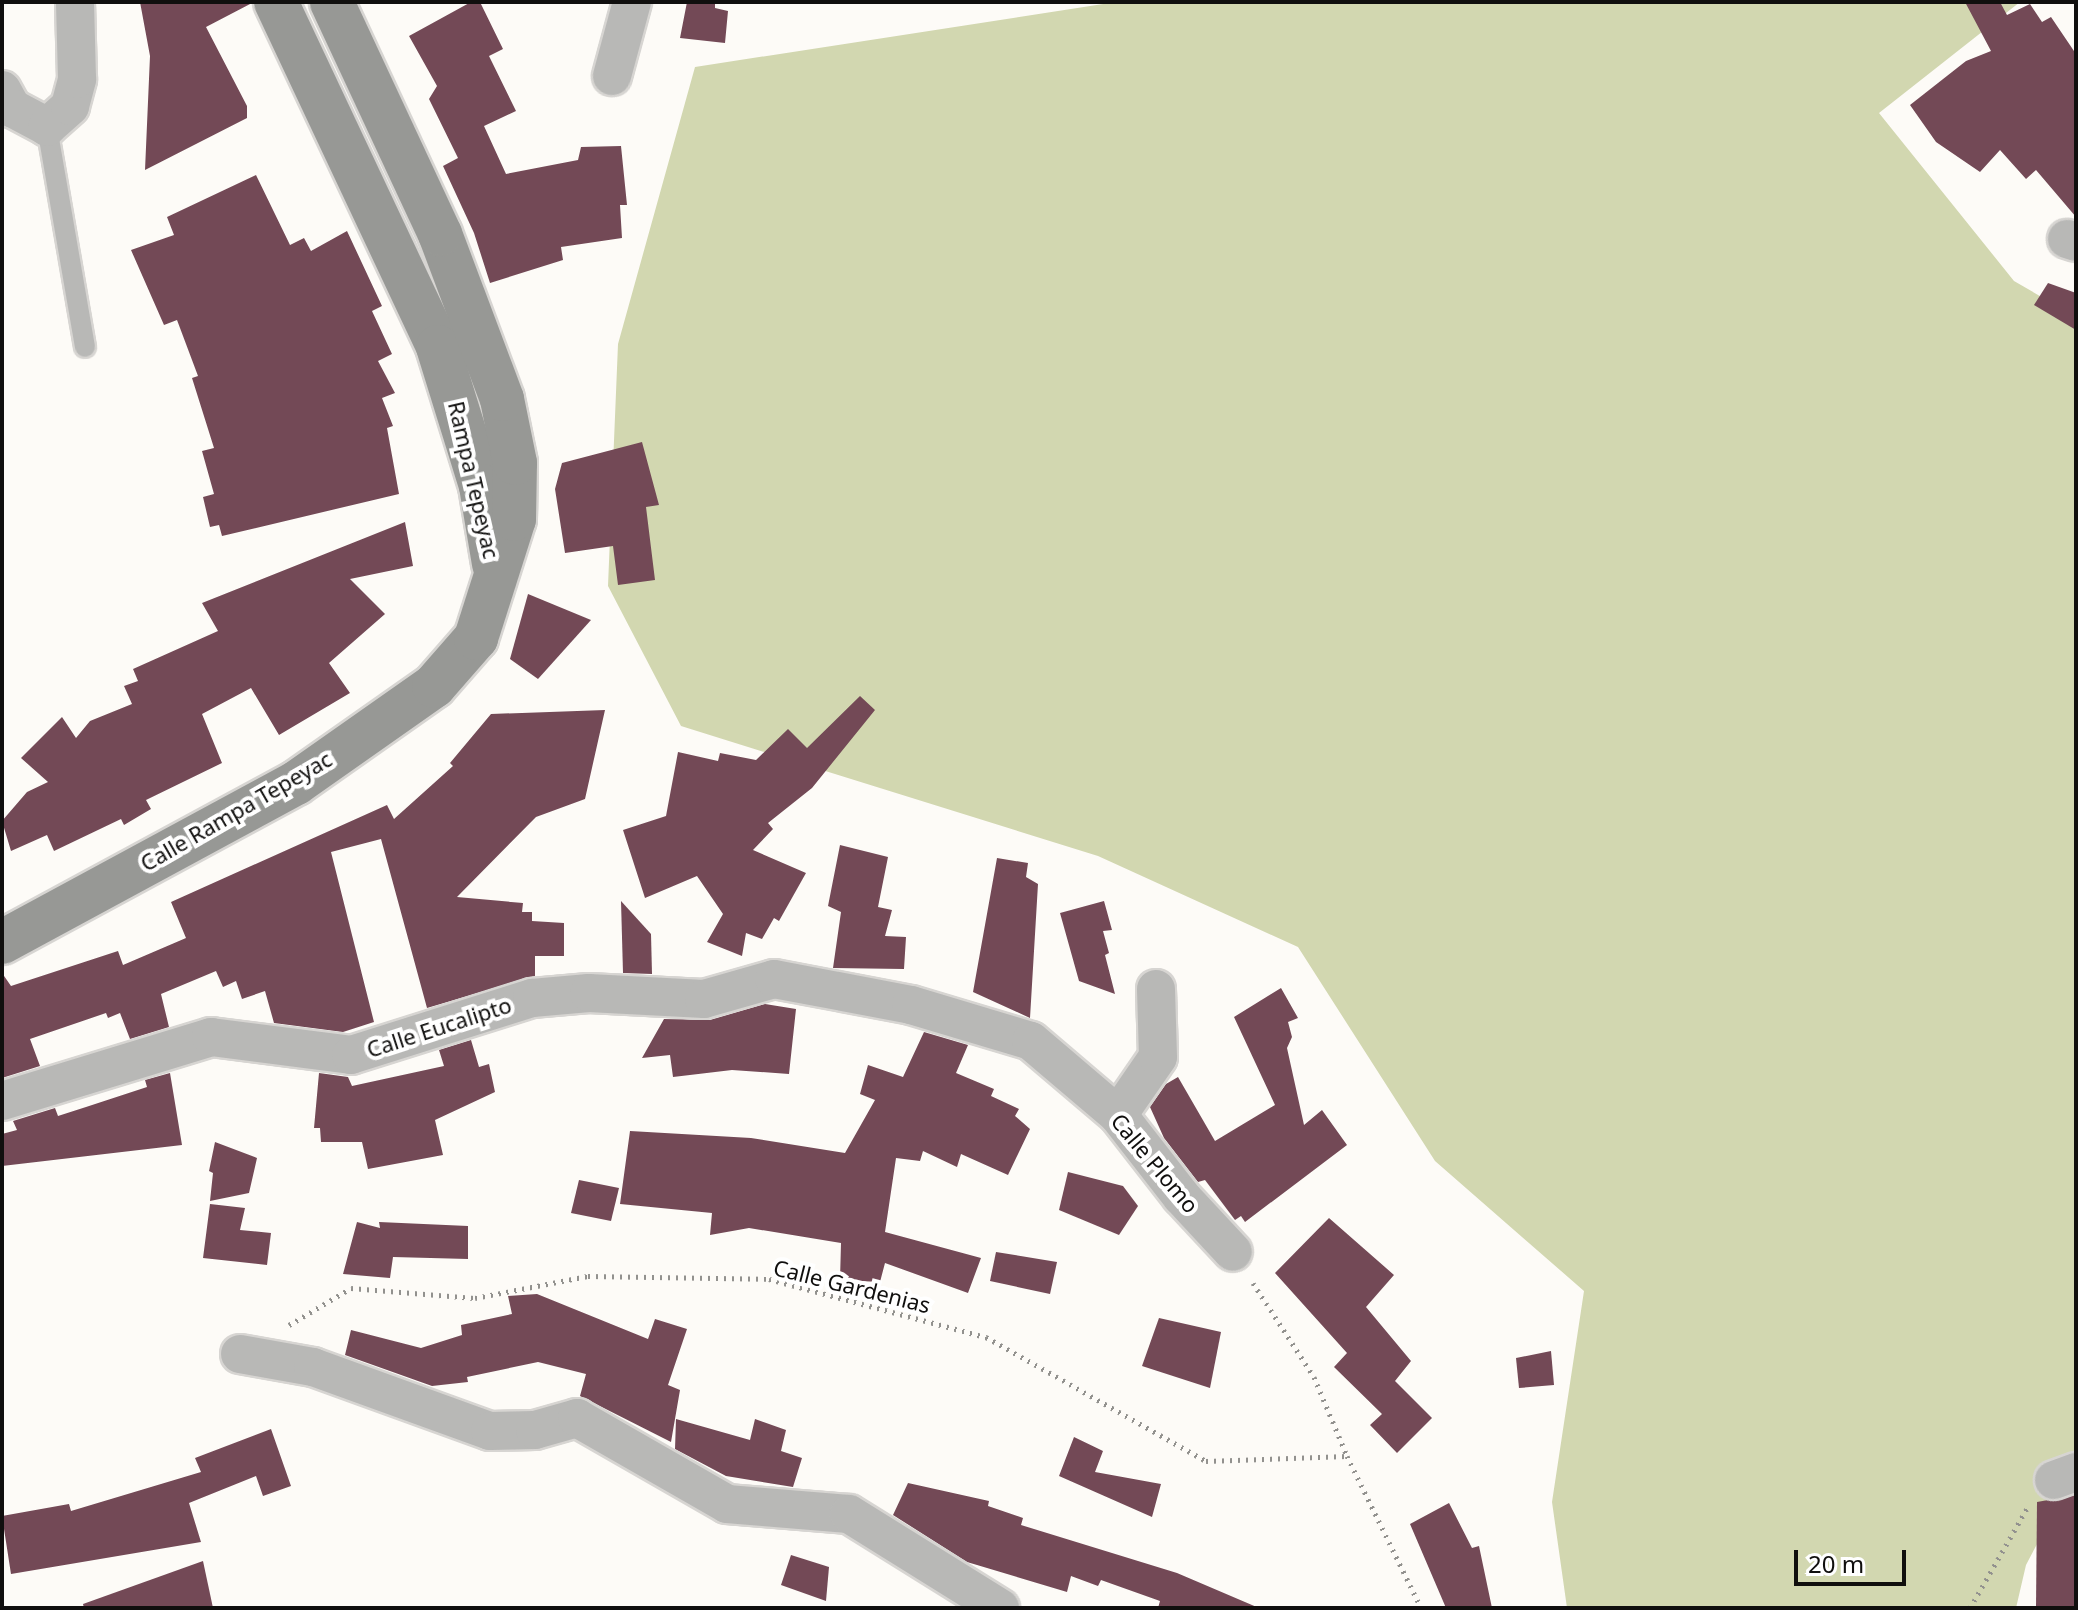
<!DOCTYPE html>
<style>
body{margin:0}
#map{position:relative;width:2078px;height:1610px;overflow:hidden;background:#fdfbf7;font-family:"Noto Sans",sans-serif}
div>[style]{position:absolute}
[style*='--x']{left:calc(var(--x)*1px);top:calc(var(--y)*1px);width:calc(var(--w)*1px);rotate:calc(var(--a)*1deg)}
.green>*{inset:0;background:#d2d7b0}
.building>*{inset:0;background:#734956}
.path>*{height:5px;margin-top:-2.5px;transform-origin:0;background:repeating-linear-gradient(90deg,#92918e 0 2px,transparent 0 8px)}
.roads{filter:drop-shadow(2px 0 #d7d5d2) drop-shadow(-2px 0 #d7d5d2) drop-shadow(0 2px #d7d5d2) drop-shadow(0 -2px #d7d5d2)}
.lane>*{height:20px;margin:-10px;padding:0 10px;transform-origin:10px;border-radius:10px;background:#b8b8b6}
.street>*{height:38px;margin:-19px;padding:0 19px;transform-origin:19px;border-radius:19px;background:#b8b8b6}
.secondary>*{height:44px;margin:-22px;padding:0 22px;transform-origin:22px;border-radius:22px;background:#979895}
span{translate:-50% -50%;white-space:nowrap;text-align:center;line-height:1.15;-webkit-text-stroke:8px #fff;paint-order:stroke}
.street-label{font-size:22px;color:#100f0e}
.frame{position:absolute;inset:0;border:4px solid #100f0e;pointer-events:none}
.scale{position:absolute;left:1794px;top:1550px;width:112px;height:36px;box-sizing:border-box;border:4px solid #100f0e;border-top:0;padding-left:10px;font-size:24px;line-height:28px;white-space:nowrap;color:#100f0e;-webkit-text-stroke:6px #fff;paint-order:stroke}
</style>
<div id="map">
<div class="green">
<div style="clip-path:polygon(1116px 2px,2020px 2px,1879px 113px,2014px 281px,2076px 317px,2076px 1470px,2026px 1565px,2016px 1608px,1567px 1608px,1552px 1502px,1584px 1291px,1435px 1161px,1298px 947px,1098px 856px,681px 726px,608px 586px,618px 344px,695px 67px)"></div>
</div>
<div class="building">
<div style="clip-path:polygon(140px 2px,252px 3px,206px 27px,247px 106px,247px 118px,145px 170px,150px 56px)"></div>
<div style="clip-path:polygon(471px 2px,480px 2px,503px 49px,489px 56px,516px 111px,484px 126px,506px 174px,578px 160px,581px 147px,621px 146px,627px 205px,620px 205px,622px 238px,561px 247px,563px 260px,490px 283px,474px 233px,443px 166px,458px 158px,429px 99px,437px 86px,409px 36px)"></div>
<div style="clip-path:polygon(687px 2px,715px 2px,715px 8px,728px 11px,725px 43px,680px 38px)"></div>
<div style="clip-path:polygon(1965px 2px,2000px 2px,2007px 15px,2030px 4px,2042px 22px,2051px 17px,2076px 54px,2076px 217px,2036px 170px,2026px 179px,2000px 150px,1980px 172px,1936px 142px,1910px 105px,1966px 61px,1991px 51px)"></div>
<div style="clip-path:polygon(256px 175px,290px 245px,304px 238px,311px 251px,347px 231px,382px 306px,372px 311px,392px 354px,378px 361px,395px 393px,382px 398px,393px 426px,387px 428px,399px 494px,222px 536px,219px 525px,210px 527px,203px 497px,214px 494px,202px 451px,214px 448px,192px 378px,198px 376px,177px 320px,164px 325px,131px 250px,174px 235px,167px 217px)"></div>
<div style="clip-path:polygon(2048px 283px,2076px 293px,2076px 330px,2034px 305px)"></div>
<div style="clip-path:polygon(642px 442px,659px 505px,646px 507px,655px 580px,618px 585px,613px 546px,565px 553px,555px 489px,562px 463px)"></div>
<div style="clip-path:polygon(405px 522px,413px 566px,350px 579px,385px 614px,329px 663px,350px 693px,279px 735px,251px 688px,202px 714px,222px 763px,146px 800px,151px 809px,124px 825px,121px 819px,54px 851px,47px 835px,11px 851px,2px 821px,27px 792px,48px 782px,21px 758px,62px 717px,76px 738px,90px 721px,132px 704px,124px 686px,138px 681px,133px 669px,218px 631px,202px 603px)"></div>
<div style="clip-path:polygon(528px 594px,591px 620px,538px 679px,510px 659px)"></div>
<div style="clip-path:polygon(860px 696px,875px 710px,812px 788px,768px 823px,773px 829px,753px 850px,806px 873px,779px 921px,774px 918px,762px 939px,746px 933px,742px 956px,707px 942px,723px 914px,697px 876px,645px 898px,623px 830px,666px 816px,678px 752px,718px 761px,720px 753px,756px 760px,788px 729px,807px 748px)"></div>
<div style="clip-path:polygon(605px 710px,585px 799px,536px 817px,457px 897px,523px 903px,522px 912px,532px 912px,532px 921px,564px 923px,564px 956px,535px 956px,535px 976px,427px 1008px,381px 839px,331px 852px,374px 1022px,343px 1032px,274px 1023px,265px 991px,242px 999px,236px 981px,223px 987px,216px 971px,161px 994px,169px 1027px,130px 1039px,120px 1013px,108px 1018px,106px 1013px,30px 1039px,40px 1066px,2px 1078px,2px 973px,11px 986px,118px 951px,123px 965px,186px 938px,171px 902px,387px 805px,394px 819px,453px 766px,450px 763px,491px 714px)"></div>
<div style="clip-path:polygon(840px 845px,888px 857px,878px 907px,892px 910px,885px 936px,906px 937px,904px 969px,833px 968px,841px 912px,828px 906px)"></div>
<div style="clip-path:polygon(997px 858px,1028px 863px,1026px 877px,1038px 884px,1030px 1018px,973px 992px)"></div>
<div style="clip-path:polygon(621px 901px,651px 934px,652px 974px,623px 973px)"></div>
<div style="clip-path:polygon(1104px 901px,1112px 930px,1103px 931px,1109px 953px,1105px 955px,1115px 994px,1079px 981px,1060px 913px)"></div>
<div style="clip-path:polygon(1281px 988px,1298px 1018px,1288px 1022px,1292px 1037px,1287px 1048px,1304px 1125px,1322px 1110px,1347px 1145px,1245px 1222px,1241px 1216px,1235px 1220px,1205px 1180px,1198px 1182px,1164px 1138px,1150px 1107px,1166px 1084px,1178px 1077px,1215px 1141px,1275px 1105px,1234px 1017px)"></div>
<div style="clip-path:polygon(765px 1004px,796px 1009px,789px 1074px,732px 1070px,673px 1077px,670px 1055px,642px 1058px,664px 1019px,710px 1020px)"></div>
<div style="clip-path:polygon(924px 1032px,968px 1045px,956px 1073px,994px 1089px,991px 1096px,1019px 1109px,1015px 1116px,1030px 1129px,1008px 1175px,961px 1154px,957px 1167px,923px 1151px,920px 1161px,896px 1158px,885px 1232px,981px 1258px,968px 1293px,885px 1263px,880px 1282px,840px 1280px,841px 1243px,749px 1228px,710px 1235px,712px 1213px,620px 1204px,630px 1131px,751px 1138px,845px 1153px,875px 1100px,860px 1094px,868px 1065px,903px 1077px)"></div>
<div style="clip-path:polygon(471px 1040px,479px 1067px,489px 1064px,495px 1092px,435px 1120px,443px 1155px,368px 1169px,362px 1142px,321px 1142px,320px 1128px,314px 1128px,319px 1073px,348px 1077px,352px 1086px,444px 1066px,439px 1050px)"></div>
<div style="clip-path:polygon(170px 1073px,182px 1145px,2px 1166px,2px 1134px,17px 1130px,13px 1121px,55px 1108px,58px 1116px,86px 1107px,147px 1087px,145px 1080px)"></div>
<div style="clip-path:polygon(215px 1142px,257px 1158px,249px 1193px,210px 1201px,213px 1173px,209px 1171px)"></div>
<div style="clip-path:polygon(1068px 1172px,1123px 1186px,1138px 1206px,1119px 1235px,1059px 1210px)"></div>
<div style="clip-path:polygon(579px 1180px,619px 1188px,611px 1221px,571px 1213px)"></div>
<div style="clip-path:polygon(210px 1204px,245px 1208px,240px 1230px,271px 1233px,267px 1265px,203px 1258px)"></div>
<div style="clip-path:polygon(1329px 1218px,1394px 1275px,1366px 1307px,1411px 1361px,1395px 1381px,1432px 1418px,1397px 1453px,1370px 1425px,1382px 1414px,1334px 1367px,1347px 1353px,1275px 1273px)"></div>
<div style="clip-path:polygon(357px 1222px,380px 1228px,379px 1222px,468px 1226px,468px 1259px,393px 1257px,390px 1278px,343px 1274px)"></div>
<div style="clip-path:polygon(996px 1252px,1057px 1262px,1050px 1294px,990px 1281px)"></div>
<div style="clip-path:polygon(537px 1294px,648px 1339px,655px 1319px,687px 1329px,668px 1385px,680px 1390px,671px 1442px,580px 1396px,586px 1374px,538px 1362px,467px 1377px,468px 1382px,432px 1386px,345px 1355px,351px 1330px,421px 1348px,462px 1335px,461px 1325px,512px 1314px,508px 1296px)"></div>
<div style="clip-path:polygon(1159px 1318px,1221px 1332px,1210px 1388px,1142px 1366px)"></div>
<div style="clip-path:polygon(1551px 1351px,1554px 1385px,1519px 1388px,1516px 1358px)"></div>
<div style="clip-path:polygon(676px 1419px,750px 1440px,755px 1419px,786px 1430px,781px 1451px,802px 1458px,793px 1487px,726px 1476px,675px 1449px)"></div>
<div style="clip-path:polygon(271px 1429px,291px 1486px,263px 1496px,256px 1476px,189px 1503px,201px 1542px,11px 1574px,2px 1516px,69px 1504px,71px 1511px,201px 1472px,195px 1458px)"></div>
<div style="clip-path:polygon(1074px 1437px,1103px 1451px,1095px 1472px,1161px 1484px,1152px 1517px,1059px 1476px)"></div>
<div style="clip-path:polygon(908px 1483px,989px 1501px,988px 1506px,1023px 1518px,1021px 1525px,1177px 1573px,1259px 1608px,1158px 1608px,1160px 1601px,1101px 1580px,1098px 1586px,1071px 1576px,1067px 1592px,967px 1562px,893px 1515px)"></div>
<div style="clip-path:polygon(2076px 1495px,2076px 1608px,2036px 1608px,2037px 1502px)"></div>
<div style="clip-path:polygon(1449px 1503px,1472px 1548px,1479px 1546px,1492px 1608px,1446px 1608px,1410px 1524px)"></div>
<div style="clip-path:polygon(791px 1555px,829px 1567px,826px 1601px,781px 1585px)"></div>
<div style="clip-path:polygon(203px 1561px,213px 1608px,84px 1608px,83px 1604px)"></div>
</div>
<div class="path">
<div style="--x:1253;--y:1283;--w:112;--a:57"></div>
<div style="--x:1314;--y:1377;--w:86;--a:67.3"></div>
<div style="--x:1347;--y:1456;--w:169;--a:64"></div>
<div style="--x:289;--y:1325;--w:72;--a:-30.8"></div>
<div style="--x:351;--y:1288;--w:124;--a:4.6"></div>
<div style="--x:475;--y:1298;--w:115;--a:-11"></div>
<div style="--x:588;--y:1276;--w:181;--a:0.9"></div>
<div style="--x:769;--y:1279;--w:225;--a:15"></div>
<div style="--x:986;--y:1337;--w:253;--a:29.4"></div>
<div style="--x:1206;--y:1461;--w:141;--a:-2"></div>
<div style="--x:1970;--y:1608;--w:119;--a:-60.2"></div>
</div>
<div class="roads">
<div class="lane">
<div style="--x:47;--y:127;--w:223;--a:80.2"></div>
</div>
<div class="street">
<div style="--x:612;--y:76;--w:77;--a:-74.9"></div>
<div style="--x:2;--y:90;--w:21;--a:61"></div>
<div style="--x:12;--y:108;--w:40;--a:28"></div>
<div style="--x:47;--y:127;--w:31;--a:-42"></div>
<div style="--x:70;--y:106;--w:28;--a:-75"></div>
<div style="--x:77;--y:79;--w:77;--a:-91.5"></div>
<div style="--x:2067;--y:239;--w:9;--a:18"></div>
<div style="--x:2;--y:1101;--w:219;--a:-17"></div>
<div style="--x:211;--y:1037;--w:141;--a:7.3"></div>
<div style="--x:351;--y:1055;--w:190;--a:-17.5"></div>
<div style="--x:532;--y:998;--w:57;--a:-5"></div>
<div style="--x:589;--y:993;--w:115;--a:3"></div>
<div style="--x:704;--y:999;--w:73;--a:-15.9"></div>
<div style="--x:774;--y:979;--w:139;--a:10.7"></div>
<div style="--x:911;--y:1005;--w:125;--a:16.7"></div>
<div style="--x:1031;--y:1041;--w:114;--a:40.4"></div>
<div style="--x:1118;--y:1115;--w:103;--a:52.1"></div>
<div style="--x:1181;--y:1196;--w:76;--a:47.1"></div>
<div style="--x:1118;--y:1115;--w:70;--a:-55.4"></div>
<div style="--x:1158;--y:1057;--w:68;--a:-91.7"></div>
<div style="--x:240;--y:1354;--w:74;--a:10.1"></div>
<div style="--x:313;--y:1367;--w:188;--a:19.9"></div>
<div style="--x:490;--y:1431;--w:45;--a:-1.3"></div>
<div style="--x:535;--y:1430;--w:44;--a:-15.9"></div>
<div style="--x:577;--y:1418;--w:173;--a:29.8"></div>
<div style="--x:727;--y:1504;--w:122;--a:4.7"></div>
<div style="--x:849;--y:1514;--w:178;--a:31.9"></div>
<div style="--x:2054;--y:1480;--w:23;--a:-20"></div>
</div>
<div class="secondary">
<div style="--x:276;--y:2;--w:381;--a:64.8"></div>
<div style="--x:438;--y:347;--w:145;--a:72.8"></div>
<div style="--x:481;--y:486;--w:79;--a:80.5"></div>
<div style="--x:2;--y:942;--w:334;--a:-28.4"></div>
<div style="--x:296;--y:783;--w:169;--a:-35.1"></div>
<div style="--x:434;--y:686;--w:64;--a:-48.8"></div>
<div style="--x:476;--y:638;--w:125;--a:-72.3"></div>
<div style="--x:514;--y:519;--w:56;--a:-89"></div>
<div style="--x:515;--y:463;--w:65;--a:-101.5"></div>
<div style="--x:502;--y:399;--w:176;--a:-110.6"></div>
<div style="--x:440;--y:234;--w:256;--a:-115"></div>
</div>
</div>
<div class="street-label">
<span style="left:474px;top:480px;rotate:77deg">Rampa Tepeyac</span>
<span style="left:236px;top:811px;rotate:-30deg">Calle Rampa Tepeyac</span>
<span style="left:439px;top:1027px;rotate:-18deg">Calle Eucalipto</span>
<span style="left:1155px;top:1163px;rotate:50deg">Calle Plomo</span>
<span style="left:852px;top:1286px;rotate:14deg">Calle Gardenias</span>
</div>
<div class="frame"></div>
<div class="scale">20 m</div>
</div>
